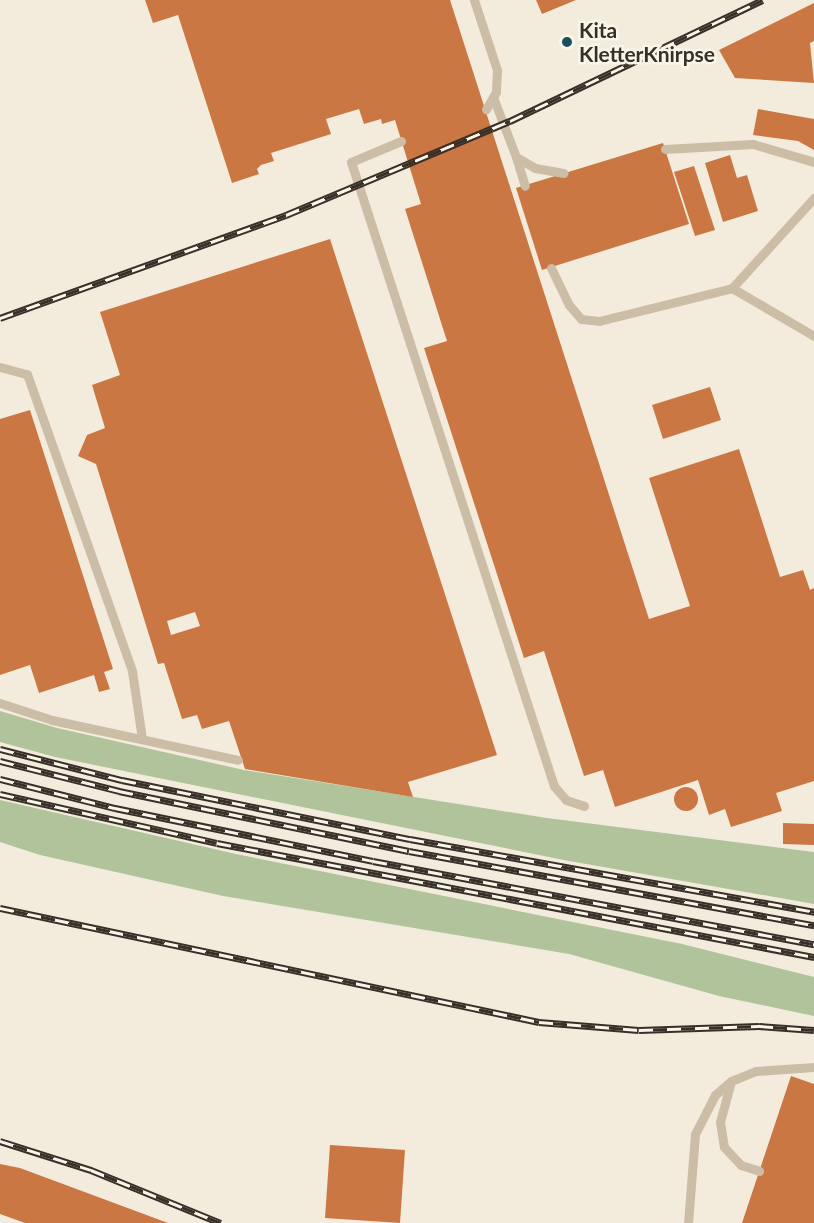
<!DOCTYPE html>
<style>
body{margin:0}
#map{position:relative;width:814px;height:1223px;overflow:hidden;background:#f3ecdc;font-family:Lato,sans-serif}
div>[style]{position:absolute}
[style*='--x']{left:calc(var(--x)*1px);top:calc(var(--y)*1px);width:calc(var(--w)*1px);rotate:calc(var(--a)*1deg)}
.green>*{inset:0;background:#b0c39b}
.building>*{inset:0;background:#cb7743}
.round{border-radius:50%}
.lane>*{height:9px;margin:-4.5px;padding:0 4.5px;transform-origin:4.5px;border-radius:4.5px;background:#ccbda7}
.rail>*{height:7px;margin-top:-3.5px;transform-origin:0;background:repeating-linear-gradient(90deg,#faf5e9 0 14px,#383028 0 28px);box-sizing:border-box;border-block:2px solid #383028}
.dots>*{width:16px;height:16px;translate:-50% -50%;box-sizing:border-box;border:3px solid #faf5e9;border-radius:50%}
span{translate:-50% -50%;white-space:nowrap;text-align:center;line-height:1.15;-webkit-text-stroke:5px #faf5e9;paint-order:stroke}
.poi-label{font-size:21px;color:#383028;font-weight:700}
.left{translate:0 -50%;text-align:left}
</style>
<div id="map">
<div class="green">
<div style="clip-path:polygon(0 711px,57px 728px,244px 770px,547px 818px,814px 852px,814px 904px,569px 861px,55px 757px,0 742px)"></div>
<div style="clip-path:polygon(0 800px,236px 854px,682px 944px,814px 977px,814px 1016px,719px 996px,569px 954px,223px 896px,40px 855px,0 842px)"></div>
</div>
<div class="building">
<div style="clip-path:polygon(145px 0,450px 0,649px 619px,690px 606px,649px 478px,739px 449px,780px 577px,803px 570px,810px 590px,814px 588px,814px 781px,776px 793px,782px 811px,731px 827px,725px 809px,709px 815px,698px 780px,615px 807px,603px 770px,584px 776px,544px 651px,524px 658px,424px 348px,447px 341px,405px 209px,421px 204px,395px 120px,382px 124px,381px 119px,364px 124px,359px 109px,326px 119px,331px 134px,271px 153px,274px 161px,261px 165px,257px 169px,259px 174px,232px 183px,178px 15px,153px 23px)"></div>
<div style="clip-path:polygon(536px 0,576px 0,542px 14px)"></div>
<div style="clip-path:polygon(814px 3px,814px 41px,810px 43px,814px 83px,735px 78px,719px 50px)"></div>
<div style="clip-path:polygon(758px 109px,814px 119px,814px 150px,798px 141px,753px 135px)"></div>
<div style="clip-path:polygon(663px 143px,689px 224px,542px 270px,516px 188px)"></div>
<div style="clip-path:polygon(730px 155px,737px 178px,747px 175px,758px 211px,723px 222px,705px 163px)"></div>
<div style="clip-path:polygon(694px 166px,715px 230px,695px 236px,674px 172px)"></div>
<div style="clip-path:polygon(evenodd,330px 239px,497px 755px,408px 782px,413px 797px,245px 769px,229px 721px,202px 729px,197px 715px,182px 719px,164px 663px,158px 664px,96px 464px,78px 456px,87px 435px,105px 428px,92px 385px,120px 375px,100px 312px,330px 239px,195px 612px,200px 626px,171px 635px,167px 621px,195px 612px)"></div>
<div style="clip-path:polygon(710px 387px,721px 420px,663px 439px,652px 405px)"></div>
<div style="clip-path:polygon(30px 410px,113px 669px,104px 672px,110px 689px,99px 692px,94px 675px,39px 693px,30px 665px,0 675px,0 419px)"></div>
<div class="round" style="left:674px;top:787px;width:24px;height:24px"></div>
<div style="clip-path:polygon(783px 823px,814px 824px,814px 845px,783px 844px)"></div>
<div style="clip-path:polygon(791px 1076px,814px 1084px,814px 1223px,742px 1223px)"></div>
<div style="clip-path:polygon(330px 1145px,405px 1150px,400px 1223px,325px 1218px)"></div>
<div style="clip-path:polygon(0 1164px,20px 1168px,168px 1223px,25px 1223px,0 1214px)"></div>
</div>
<div class="lane">
<div style="--x:474;--y:0;--w:74;--a:71.8"></div>
<div style="--x:497;--y:70;--w:22;--a:93"></div>
<div style="--x:496;--y:92;--w:20;--a:120"></div>
<div style="--x:493;--y:97;--w:64;--a:69"></div>
<div style="--x:516;--y:157;--w:22;--a:30"></div>
<div style="--x:535;--y:168;--w:29;--a:10"></div>
<div style="--x:401;--y:141;--w:54;--a:157.2"></div>
<div style="--x:351;--y:162;--w:656;--a:71.98"></div>
<div style="--x:554;--y:786;--w:18;--a:49"></div>
<div style="--x:566;--y:800;--w:19;--a:18"></div>
<div style="--x:665;--y:149;--w:88;--a:-3.3"></div>
<div style="--x:753;--y:144;--w:64;--a:16.4"></div>
<div style="--x:516;--y:157;--w:30;--a:73"></div>
<div style="--x:551;--y:268;--w:41;--a:64.1"></div>
<div style="--x:569;--y:305;--w:18;--a:49"></div>
<div style="--x:581;--y:319;--w:18;--a:6"></div>
<div style="--x:599;--y:321;--w:137;--a:-13.9"></div>
<div style="--x:732;--y:288;--w:95;--a:30.3"></div>
<div style="--x:732;--y:288;--w:122;--a:-47.7"></div>
<div style="--x:0;--y:367;--w:28;--a:15"></div>
<div style="--x:27;--y:374;--w:315;--a:70.5"></div>
<div style="--x:132;--y:671;--w:69;--a:81.6"></div>
<div style="--x:0;--y:703;--w:55;--a:18.1"></div>
<div style="--x:52;--y:720;--w:190;--a:12.1"></div>
<div style="--x:731;--y:1081;--w:42;--a:105"></div>
<div style="--x:720;--y:1122;--w:25;--a:81"></div>
<div style="--x:724;--y:1147;--w:25;--a:47"></div>
<div style="--x:741;--y:1165;--w:19;--a:18"></div>
<div style="--x:688;--y:1223;--w:89;--a:-85.5"></div>
<div style="--x:695;--y:1134;--w:44;--a:-62.9"></div>
<div style="--x:715;--y:1095;--w:21;--a:-41"></div>
<div style="--x:731;--y:1081;--w:27;--a:-22"></div>
<div style="--x:756;--y:1071;--w:58;--a:-3.9"></div>
</div>
<div class="rail">
<div style="--x:0;--y:318;--w:304;--a:-19.8"></div>
<div style="--x:286;--y:215;--w:243;--a:-22.8"></div>
<div style="--x:510;--y:121;--w:280;--a:-25.6"></div>
<div style="--x:0;--y:749;--w:126;--a:14.3"></div>
<div style="--x:122;--y:780;--w:294;--a:11.6"></div>
<div style="--x:410;--y:839;--w:411;--a:10.2"></div>
<div style="--x:0;--y:761;--w:123;--a:14.1"></div>
<div style="--x:119;--y:791;--w:296;--a:11.7"></div>
<div style="--x:409;--y:851;--w:412;--a:10.4"></div>
<div style="--x:0;--y:779;--w:119;--a:14.2"></div>
<div style="--x:115;--y:808;--w:263;--a:11.6"></div>
<div style="--x:373;--y:861;--w:449;--a:10.7"></div>
<div style="--x:0;--y:794;--w:222;--a:12.7"></div>
<div style="--x:217;--y:843;--w:608;--a:10.81"></div>
<div style="--x:0;--y:908;--w:551;--a:11.94"></div>
<div style="--x:539;--y:1022;--w:100;--a:4.6"></div>
<div style="--x:639;--y:1030;--w:120;--a:-1.9"></div>
<div style="--x:759;--y:1026;--w:55;--a:4.2"></div>
<div style="--x:0;--y:1141;--w:96;--a:17.7"></div>
<div style="--x:91;--y:1170;--w:140;--a:22.2"></div>
</div>
<div class="dots">
<div style="left:567px;top:42px;background:#1c4f5c"></div>
</div>
<div class="poi-label">
<span class="left" style="left:579px;top:42px">Kita<br>KletterKnirpse</span>
</div>
</div>
